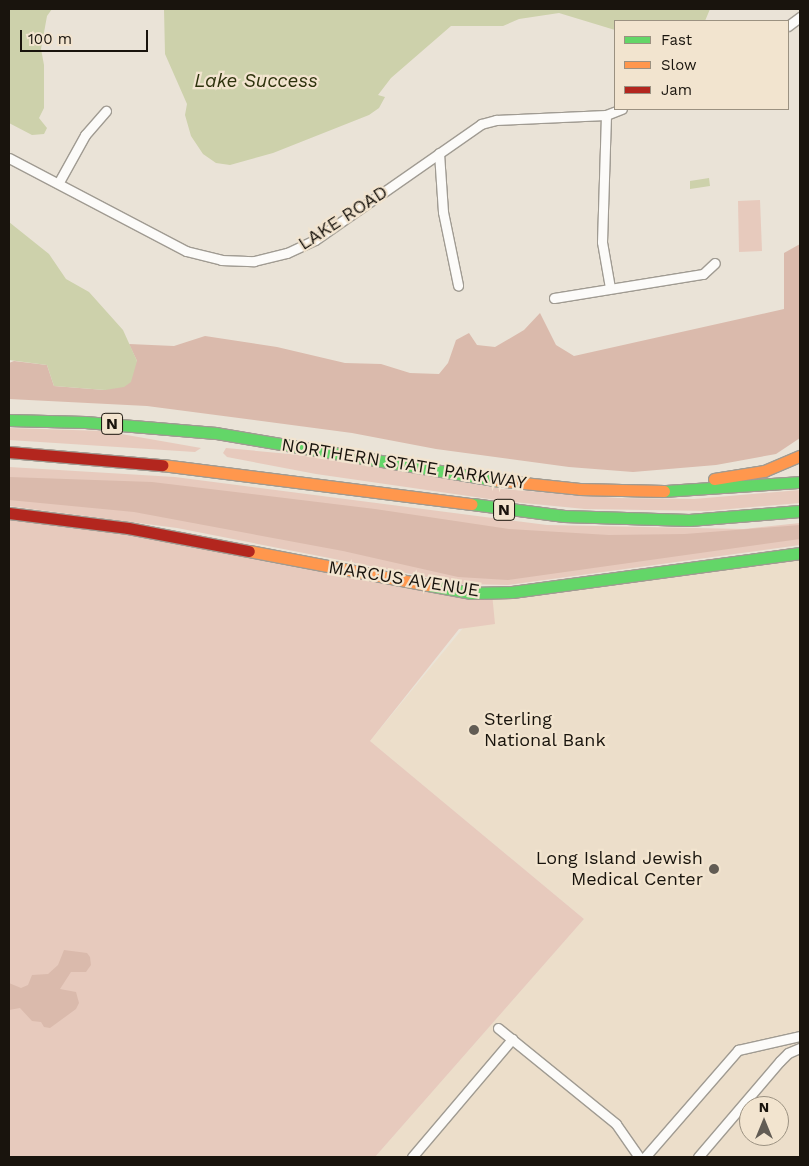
<!DOCTYPE html>
<style>
body{margin:0}
#map{position:relative;width:809px;height:1166px;overflow:hidden;background:#eae3d7;font-family:"Work Sans",sans-serif}
div>[style]{position:absolute}
[style*='--x']{left:calc(var(--x)*1px);top:calc(var(--y)*1px);width:calc(var(--w)*1px);rotate:calc(var(--a)*1deg)}
.built>*{inset:0;background:#ecdeca}
.green>*{inset:0;background:#e7cabd}
.forest>*{inset:0;background:#dabaac}
.water>*{inset:0;background:#cdd1ab}
.roads{filter:drop-shadow(1px 0 #a09b92) drop-shadow(-1px 0 #a09b92) drop-shadow(0 1px #a09b92) drop-shadow(0 -1px #a09b92)}
.street>*{height:9px;margin:-4.5px;padding:0 4.5px;transform-origin:4.5px;border-radius:4.5px;background:#fcfbf9}
.fast>*{height:11px;margin:-5.5px;padding:0 5.5px;transform-origin:5.5px;border-radius:5.5px;background:#63d668}
.slow>*{height:11px;margin:-5.5px;padding:0 5.5px;transform-origin:5.5px;border-radius:5.5px;background:#ff974d}
.jam>*{height:11px;margin:-5.5px;padding:0 5.5px;transform-origin:5.5px;border-radius:5.5px;background:#b3261e}
.dots>*{width:14px;height:14px;translate:-50% -50%;box-sizing:border-box;border:2px solid #f2e4cf;border-radius:50%}
span{translate:-50% -50%;white-space:nowrap;text-align:center;line-height:1.15;-webkit-text-stroke:4.5px #f2e4cf;paint-order:stroke}
.shield-label span{padding:1px 4px;background:#f2e4cf;border:1px solid;border-radius:4px;-webkit-text-stroke-width:0}
.shield-label{font-size:16px;color:#19140d;font-weight:700}
.street-label{font-size:18px;color:#19140d}
.poi-label{font-size:18px;color:#19140d}
.left{translate:0 -50%;text-align:left}
.right{translate:-100% -50%;text-align:right}
.water-label{font-size:19px;color:#2d320c;font-style:italic}
.frame{position:absolute;inset:0;border:10px solid #19140d;pointer-events:none}
.legend{position:absolute;left:614px;top:20px;width:175px;height:90px;box-sizing:border-box;background:#f2e4cf;border:1px solid #9b9181;margin:0;padding:6px 9px;list-style:none;font-size:15px;color:#19140d}
.legend li{display:flex;align-items:center;gap:10px;height:25px}
.legend b{width:25px;border:1px solid #9b9181}
.north{position:absolute;left:739px;top:1096px;width:50px;height:50px;box-sizing:border-box;background:#f2e4cf;border:1px solid #9b9181;border-radius:50%;rotate:0deg;font-size:14px;font-weight:700;line-height:20px;text-align:center;color:#19140d}
.north::after{content:'';display:block;margin:auto;width:18px;height:22px;background:#625c54;clip-path:polygon(50% 0,100% 100%,50% 72%,0 100%)}
.scale{position:absolute;left:20px;top:30px;width:128px;height:22px;box-sizing:border-box;border:2px solid #19140d;border-top:0;padding-left:6px;font-size:15px;line-height:18px;white-space:nowrap;color:#19140d;-webkit-text-stroke:4px #f2e4cf;paint-order:stroke}
</style>
<div id="map">
<div class="built">
<div style="clip-path:polygon(evenodd,800px 553px,800px 1157px,375px 1157px,584px 919px,370px 741px,492px 593px,800px 553px,749px 1106px,779px 1106px,779px 1136px,749px 1136px,749px 1106px)"></div>
</div>
<div class="green">
<div style="clip-path:polygon(760px 200px,762px 251px,739px 252px,738px 201px)"></div>
<div style="clip-path:polygon(9px 428px,104px 431px,201px 448px,195px 452px,9px 440px)"></div>
<div style="clip-path:polygon(226px 448px,322px 457px,502px 489px,618px 498px,694px 499px,800px 490px,800px 503px,707px 511px,585px 509px,503px 501px,316px 474px,227px 457px,223px 453px)"></div>
<div style="clip-path:polygon(9px 467px,175px 477px,547px 525px,744px 529px,800px 523px,800px 545px,508px 585px,462px 584px,177px 528px,9px 506px)"></div>
<div style="clip-path:polygon(9px 513px,492px 593px,495px 624px,459px 629px,370px 741px,584px 919px,375px 1157px,9px 1157px)"></div>
</div>
<div class="forest">
<div style="clip-path:polygon(800px 244px,800px 438px,776px 454px,716px 465px,633px 472px,569px 467px,436px 449px,352px 433px,147px 406px,9px 399px,9px 363px,14px 361px,47px 365px,54px 386px,105px 390px,137px 361px,129px 344px,174px 346px,205px 336px,277px 347px,345px 363px,381px 364px,410px 373px,439px 374px,448px 363px,456px 340px,469px 333px,477px 345px,495px 347px,524px 330px,540px 313px,556px 345px,574px 356px,784px 309px,784px 253px)"></div>
<div style="clip-path:polygon(9px 477px,152px 482px,375px 509px,509px 529px,609px 535px,685px 534px,800px 525px,800px 539px,508px 580px,458px 577px,343px 551px,134px 512px,9px 500px)"></div>
<div style="clip-path:polygon(64px 950px,87px 953px,90px 957px,91px 965px,86px 972px,71px 972px,60px 989px,76px 992px,79px 1003px,76px 1009px,50px 1028px,44px 1027px,41px 1022px,32px 1021px,20px 1008px,9px 1010px,9px 983px,21px 988px,28px 985px,32px 975px,48px 974px,58px 965px)"></div>
</div>
<div class="water">
<div style="clip-path:polygon(9px 9px,52px 9px,47px 16px,41px 49px,44px 65px,44px 108px,39px 118px,47px 128px,44px 134px,32px 135px,9px 123px)"></div>
<div style="clip-path:polygon(164px 9px,710px 9px,705px 21px,615px 21px,615px 30px,559px 13px,519px 19px,503px 26px,451px 26px,391px 78px,378px 95px,385px 97px,379px 108px,369px 115px,273px 153px,230px 165px,216px 163px,203px 154px,191px 136px,185px 115px,187px 104px,165px 54px)"></div>
<div style="clip-path:polygon(709px 178px,710px 186px,690px 189px,690px 181px)"></div>
<div style="clip-path:polygon(9px 222px,49px 254px,66px 279px,89px 292px,123px 330px,137px 361px,131px 382px,124px 387px,105px 390px,54px 386px,47px 365px,9px 360px)"></div>
</div>
<div class="roads">
<div class="street">
<div style="--x:788;--y:26;--w:15;--a:-37"></div>
<div style="--x:606;--y:115;--w:127;--a:91.8"></div>
<div style="--x:602;--y:242;--w:47;--a:80.1"></div>
<div style="--x:439;--y:153;--w:59;--a:86.1"></div>
<div style="--x:443;--y:212;--w:75;--a:78.4"></div>
<div style="--x:9;--y:158;--w:200;--a:27.7"></div>
<div style="--x:186;--y:251;--w:36;--a:14"></div>
<div style="--x:221;--y:260;--w:33;--a:2"></div>
<div style="--x:254;--y:261;--w:34;--a:-14"></div>
<div style="--x:287;--y:253;--w:31;--a:-25"></div>
<div style="--x:315;--y:240;--w:203;--a:-34.9"></div>
<div style="--x:481;--y:124;--w:16;--a:-15"></div>
<div style="--x:496;--y:120;--w:110;--a:-2.6"></div>
<div style="--x:606;--y:115;--w:17;--a:-21"></div>
<div style="--x:59;--y:182;--w:54;--a:-61"></div>
<div style="--x:85;--y:135;--w:32;--a:-49"></div>
<div style="--x:554;--y:298;--w:151;--a:-9.2"></div>
<div style="--x:703;--y:274;--w:16;--a:-43"></div>
<div style="--x:498;--y:1028;--w:152;--a:39.1"></div>
<div style="--x:616;--y:1124;--w:40;--a:55.1"></div>
<div style="--x:412;--y:1157;--w:155;--a:-49.7"></div>
<div style="--x:645;--y:1157;--w:142;--a:-49"></div>
<div style="--x:738;--y:1050;--w:64;--a:-12.7"></div>
<div style="--x:698;--y:1157;--w:126;--a:-49.5"></div>
<div style="--x:780;--y:1061;--w:11;--a:-45"></div>
<div style="--x:788;--y:1053;--w:13;--a:-23"></div>
</div>
<div class="fast">
<div style="--x:9;--y:420;--w:76;--a:1.5"></div>
<div style="--x:85;--y:422;--w:131;--a:4.8"></div>
<div style="--x:216;--y:433;--w:283;--a:9.6"></div>
<div style="--x:664;--y:491;--w:136;--a:-3.8"></div>
<div style="--x:472;--y:504;--w:93;--a:7.4"></div>
<div style="--x:564;--y:516;--w:125;--a:1.8"></div>
<div style="--x:689;--y:520;--w:111;--a:-4.6"></div>
<div style="--x:428;--y:585;--w:44;--a:10.5"></div>
<div style="--x:471;--y:593;--w:41;--a:-1.4"></div>
<div style="--x:512;--y:592;--w:291;--a:-7.7"></div>
</div>
<div class="slow">
<div style="--x:162;--y:465;--w:312;--a:7.2"></div>
<div style="--x:714;--y:479;--w:51;--a:-9.1"></div>
<div style="--x:764;--y:471;--w:39;--a:-23"></div>
<div style="--x:495;--y:480;--w:85;--a:6"></div>
<div style="--x:580;--y:489;--w:84;--a:1.4"></div>
<div style="--x:249;--y:551;--w:182;--a:10.8"></div>
</div>
<div class="jam">
<div style="--x:9;--y:452;--w:154;--a:4.9"></div>
<div style="--x:9;--y:513;--w:120;--a:7.2"></div>
<div style="--x:128;--y:528;--w:123;--a:10.8"></div>
</div>
</div>
<div class="dots">
<div style="left:474px;top:730px;background:#625c54"></div>
<div style="left:714px;top:869px;background:#625c54"></div>
</div>
<div class="shield-label">
<span style="left:112px;top:424px">N</span>
<span style="left:504px;top:510px">N</span>
</div>
<div class="street-label">
<span style="left:343px;top:218px;rotate:-33deg">LAKE ROAD</span>
<span style="left:404px;top:464px;rotate:9deg">NORTHERN STATE PARKWAY</span>
<span style="left:404px;top:579px;rotate:9deg">MARCUS AVENUE</span>
</div>
<div class="poi-label">
<span class="left" style="left:484px;top:730px">Sterling<br>National Bank</span>
<span class="right" style="left:703px;top:869px">Long Island Jewish<br>Medical Center</span>
</div>
<div class="water-label">
<span style="left:256px;top:81px">Lake Success</span>
</div>
<div class="frame"></div>
<ul class="legend">
<li><b style="height:6px;background:#63d668"></b>Fast</li>
<li><b style="height:6px;background:#ff974d"></b>Slow</li>
<li><b style="height:6px;background:#b3261e"></b>Jam</li>
</ul>
<div class="north">N</div>
<div class="scale">100 m</div>
</div>
